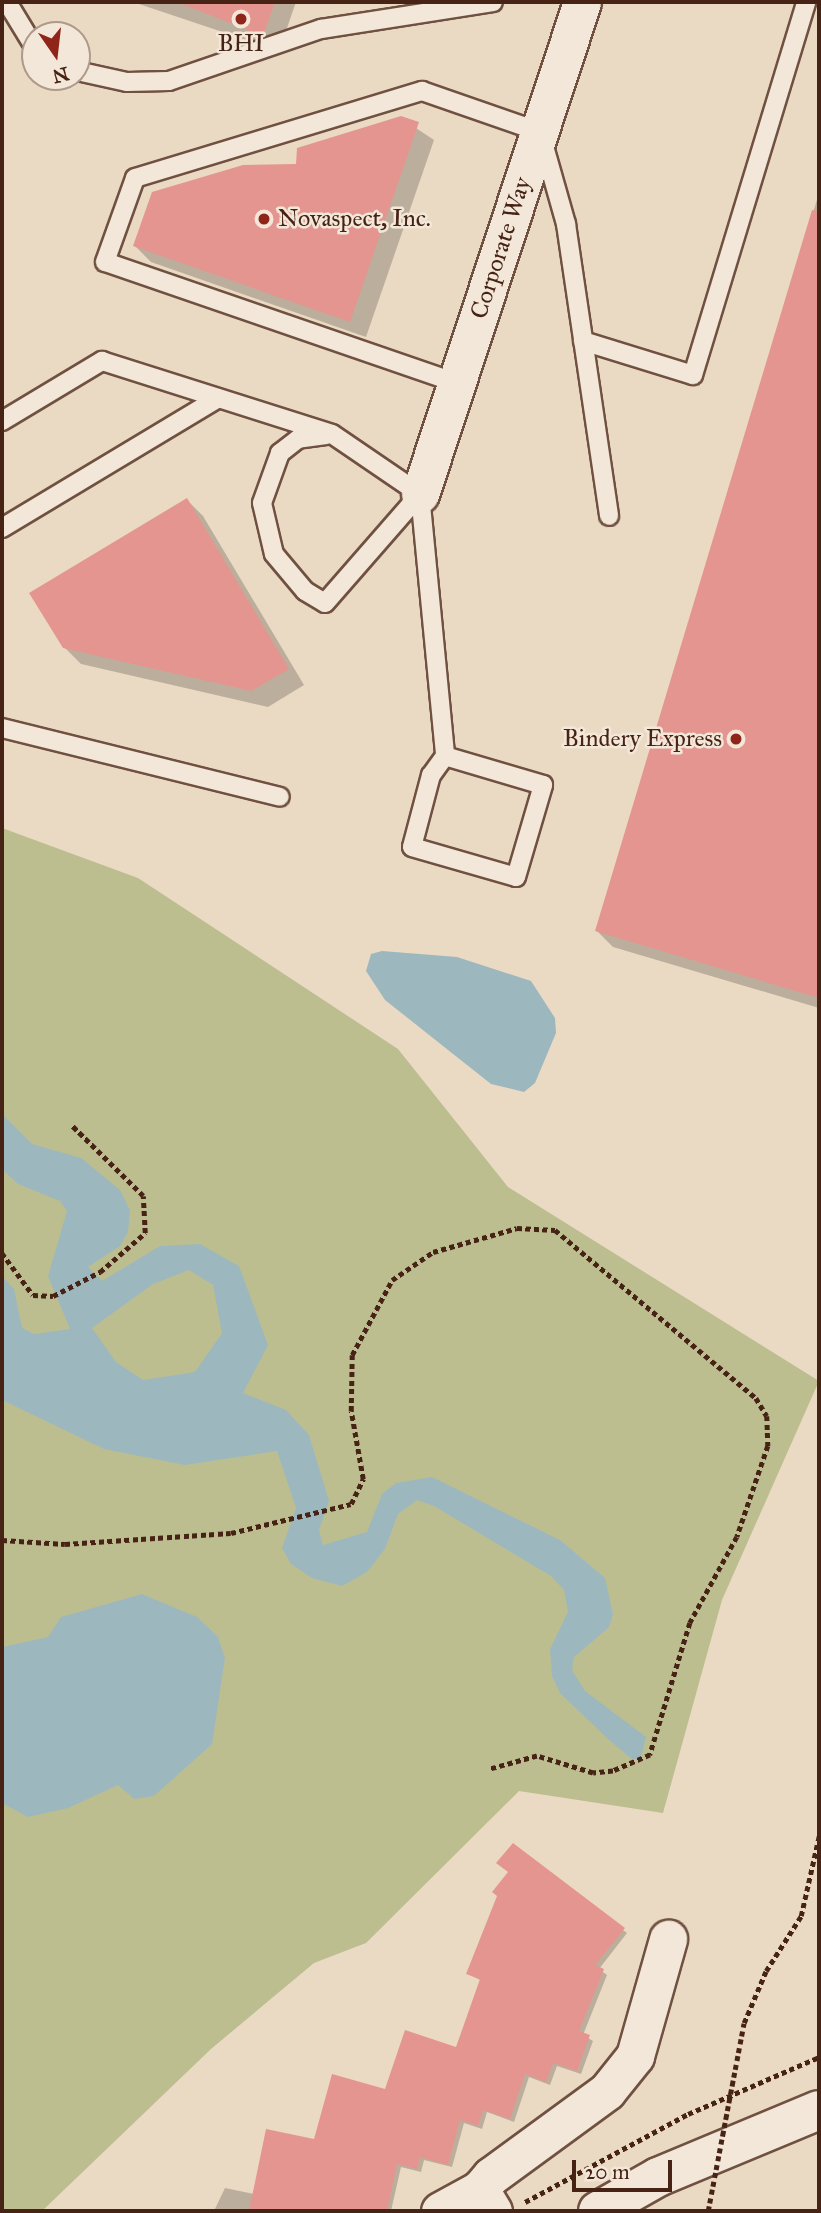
<!DOCTYPE html>
<style>
body{margin:0}
#map{position:relative;width:821px;height:2213px;overflow:hidden;background:#ebdac3;font-family:"IM FELL Great Primer",serif}
div>[style]{position:absolute}
[style*='--x']{left:calc(var(--x)*1px);top:calc(var(--y)*1px);width:calc(var(--w)*1px);rotate:calc(var(--a)*1deg)}
.green>*{inset:0;background:#bcbe90}
.water>*{inset:0;background:#9cb8be}
.shadow>*{inset:0;background:#0003}
.building>*{inset:0;background:#e5958f}
.path>*{height:4.5px;margin-top:-2.25px;transform-origin:0;background:repeating-linear-gradient(90deg,#472316 0 5px,transparent 0 8.5px)}
.roads{filter:drop-shadow(2px 0 #705141) drop-shadow(-2px 0 #705141) drop-shadow(0 2px #705141) drop-shadow(0 -2px #705141)}
.service>*{height:18px;margin:-9px;padding:0 9px;transform-origin:9px;border-radius:9px;background:#f2e7d8}
.minor>*{height:37px;margin:-18.5px;padding:0 18.5px;transform-origin:18.5px;border-radius:18.5px;background:#f2e7d8}
.secondary>*{height:38px;margin:-19px;padding:0 19px;transform-origin:19px;border-radius:19px;background:#f2e7d8}
.path-bridge>*{height:4.5px;margin-top:-2.25px;transform-origin:0;background:repeating-linear-gradient(90deg,#472316 0 5px,transparent 0 8.5px)}
.dots>*{width:19px;height:19px;translate:-50% -50%;box-sizing:border-box;border:4px solid #f2e7d8;border-radius:50%}
span{translate:-50% -50%;white-space:nowrap;text-align:center;line-height:1.15;-webkit-text-stroke:5px #f2e7d8;paint-order:stroke}
.poi-label{font-size:24px;color:#472316}
.left{translate:0 -50%;text-align:left}
.right{translate:-100% -50%;text-align:right}
.street-label{font-size:24px;color:#472316}
.frame{position:absolute;inset:0;border:4px solid #472316;pointer-events:none}
.north{position:absolute;left:21px;top:21px;width:70px;height:70px;box-sizing:border-box;background:#f2e7d8;border:2px solid #ae998a;border-radius:50%;rotate:166deg;font-size:19px;font-weight:700;line-height:28px;text-align:center;color:#472316}
.north::after{content:'';display:block;margin:auto;width:24px;height:32px;background:#8f2418;clip-path:polygon(50% 0,100% 100%,50% 72%,0 100%)}
.scale{position:absolute;left:572px;top:2160px;width:100px;height:32px;box-sizing:border-box;border:4px solid #472316;border-top:0;padding-left:9px;font-size:21px;line-height:24px;white-space:nowrap;color:#472316;-webkit-text-stroke:5px #f2e7d8;paint-order:stroke}
</style>
<div id="map">
<div class="green">
<div style="clip-path:polygon(2px 828px,138px 878px,398px 1049px,508px 1187px,819px 1381px,722px 1600px,663px 1813px,519px 1791px,366px 1943px,314px 1963px,211px 2049px,42px 2211px,2px 2211px)"></div>
</div>
<div class="water">
<div style="clip-path:polygon(382px 951px,457px 957px,531px 981px,555px 1018px,556px 1033px,535px 1083px,524px 1092px,491px 1084px,385px 1000px,366px 971px,371px 954px)"></div>
<div style="clip-path:polygon(evenodd,2px 1114px,32px 1144px,81px 1158px,120px 1190px,130px 1210px,128px 1232px,120px 1246px,88px 1267px,102px 1281px,160px 1246px,200px 1244px,239px 1266px,268px 1345px,243px 1393px,286px 1410px,309px 1435px,329px 1501px,319px 1530px,323px 1545px,367px 1532px,382px 1494px,396px 1483px,432px 1477px,560px 1540px,605px 1578px,613px 1614px,609px 1627px,574px 1657px,572px 1670px,585px 1691px,646px 1737px,641px 1757px,633px 1760px,609px 1740px,560px 1693px,552px 1676px,550px 1649px,568px 1612px,564px 1590px,551px 1576px,434px 1506px,417px 1500px,398px 1514px,385px 1549px,367px 1572px,342px 1586px,312px 1578px,291px 1564px,282px 1548px,296px 1508px,277px 1451px,185px 1465px,104px 1449px,2px 1400px,2px 1276px,14px 1289px,22px 1328px,34px 1334px,70px 1329px,48px 1276px,67px 1211px,60px 1201px,18px 1184px,2px 1169px,2px 1114px,189px 1270px,213px 1285px,222px 1333px,195px 1372px,143px 1380px,116px 1362px,92px 1328px,153px 1284px,189px 1270px)"></div>
<div style="clip-path:polygon(142px 1594px,197px 1617px,218px 1637px,225px 1658px,212px 1744px,154px 1796px,134px 1799px,118px 1785px,68px 1808px,28px 1817px,2px 1803px,2px 1647px,48px 1637px,61px 1617px)"></div>
</div>
<div class="shadow">
<div style="clip-path:polygon(133px 2px,296px 2px,279px 51px)"></div>
<div style="clip-path:polygon(401px 118px,434px 140px,366px 337px,151px 262px,135px 246px)"></div>
<div style="clip-path:polygon(819px 193px,819px 1008px,613px 947px,597px 931px)"></div>
<div style="clip-path:polygon(187px 500px,203px 516px,304px 685px,268px 707px,81px 664px,64px 647px)"></div>
<div style="clip-path:polygon(623px 1930px,627px 1933px,599px 1969px,607px 1975px,583px 2035px,593px 2041px,581px 2074px,557px 2066px,550px 2085px,529px 2077px,514px 2122px,487px 2112px,482px 2129px,464px 2123px,452px 2167px,424px 2160px,421px 2172px,401px 2167px,391px 2211px,359px 2206px,358px 2211px,214px 2211px,225px 2188px,254px 2194px,315px 2142px,457px 2050px,482px 1981px,468px 1974px)"></div>
</div>
<div class="building">
<div style="clip-path:polygon(177px 2px,275px 2px,263px 36px)"></div>
<div style="clip-path:polygon(401px 116px,419px 122px,350px 322px,133px 246px,152px 192px,243px 165px,296px 164px,297px 148px)"></div>
<div style="clip-path:polygon(812px 210px,819px 211px,819px 998px,595px 931px)"></div>
<div style="clip-path:polygon(187px 498px,289px 669px,251px 691px,63px 648px,29px 593px)"></div>
<div style="clip-path:polygon(513px 1843px,625px 1928px,595px 1965px,604px 1969px,579px 2031px,590px 2035px,577px 2071px,553px 2063px,546px 2082px,525px 2074px,510px 2119px,483px 2110px,478px 2126px,460px 2120px,448px 2165px,420px 2157px,417px 2169px,397px 2164px,387px 2211px,249px 2211px,266px 2129px,314px 2139px,332px 2074px,385px 2089px,405px 2030px,456px 2047px,480px 1979px,466px 1974px,497px 1896px,492px 1892px,508px 1872px,496px 1863px)"></div>
</div>
<div class="path">
<div style="--x:2;--y:1253;--w:52;--a:53.6"></div>
<div style="--x:33;--y:1295;--w:20;--a:3"></div>
<div style="--x:53;--y:1296;--w:53;--a:-27.1"></div>
<div style="--x:100;--y:1272;--w:60;--a:-40.9"></div>
<div style="--x:145;--y:1233;--w:37;--a:-93"></div>
<div style="--x:143;--y:1196;--w:101;--a:-135.4"></div>
<div style="--x:2;--y:1540;--w:63;--a:3.6"></div>
<div style="--x:65;--y:1544;--w:166;--a:-3.8"></div>
<div style="--x:231;--y:1533;--w:123;--a:-13.6"></div>
<div style="--x:351;--y:1504;--w:28;--a:-64"></div>
<div style="--x:363;--y:1479;--w:69;--a:-100"></div>
<div style="--x:351;--y:1411;--w:56;--a:-89"></div>
<div style="--x:352;--y:1355;--w:85;--a:-61.9"></div>
<div style="--x:392;--y:1280;--w:50;--a:-34.3"></div>
<div style="--x:433;--y:1252;--w:87;--a:-15.9"></div>
<div style="--x:517;--y:1228;--w:38;--a:3"></div>
<div style="--x:555;--y:1230;--w:262;--a:39.9"></div>
<div style="--x:756;--y:1398;--w:21;--a:59"></div>
<div style="--x:767;--y:1416;--w:30;--a:88"></div>
<div style="--x:768;--y:1446;--w:96;--a:108.8"></div>
<div style="--x:737;--y:1537;--w:98;--a:118.7"></div>
<div style="--x:690;--y:1623;--w:138;--a:106.9"></div>
<div style="--x:650;--y:1755;--w:40;--a:156.6"></div>
<div style="--x:613;--y:1771;--w:20;--a:174"></div>
<div style="--x:593;--y:1773;--w:59;--a:-163.1"></div>
<div style="--x:537;--y:1756;--w:49;--a:164.5"></div>
<div style="--x:744;--y:2023;--w:56;--a:-67.1"></div>
<div style="--x:766;--y:1971;--w:65;--a:-57.5"></div>
<div style="--x:801;--y:1916;--w:82;--a:-77.3"></div>
<div style="--x:525;--y:2202;--w:185;--a:-28.4"></div>
<div style="--x:688;--y:2114;--w:143;--a:-23.5"></div>
</div>
<div class="roads">
<div class="service">
<div style="--x:7;--y:2;--w:54;--a:58.7"></div>
<div style="--x:77;--y:71;--w:51;--a:12.4"></div>
<div style="--x:127;--y:82;--w:42;--a:-1.4"></div>
<div style="--x:169;--y:81;--w:161;--a:-18.9"></div>
<div style="--x:321;--y:29;--w:174;--a:-8.9"></div>
<div style="--x:583;--y:341;--w:115;--a:17.2"></div>
<div style="--x:693;--y:375;--w:390;--a:-73.1"></div>
<div style="--x:457;--y:383;--w:372;--a:-161"></div>
<div style="--x:105;--y:262;--w:89;--a:-70.3"></div>
<div style="--x:135;--y:178;--w:300;--a:-16.9"></div>
<div style="--x:422;--y:91;--w:125;--a:19.2"></div>
<div style="--x:540;--y:132;--w:96;--a:74.2"></div>
<div style="--x:566;--y:224;--w:295;--a:81.6"></div>
<div style="--x:2;--y:421;--w:117;--a:-31"></div>
<div style="--x:102;--y:361;--w:241;--a:17.6"></div>
<div style="--x:332;--y:434;--w:107;--a:34.3"></div>
<div style="--x:326;--y:435;--w:28;--a:172"></div>
<div style="--x:298;--y:439;--w:23;--a:142"></div>
<div style="--x:280;--y:453;--w:53;--a:109.8"></div>
<div style="--x:262;--y:503;--w:52;--a:76.8"></div>
<div style="--x:274;--y:554;--w:48;--a:50"></div>
<div style="--x:305;--y:591;--w:23;--a:31"></div>
<div style="--x:325;--y:603;--w:145;--a:-48.9"></div>
<div style="--x:420;--y:494;--w:263;--a:84.5"></div>
<div style="--x:445;--y:756;--w:24;--a:126"></div>
<div style="--x:431;--y:775;--w:74;--a:104.8"></div>
<div style="--x:412;--y:847;--w:108;--a:16.1"></div>
<div style="--x:516;--y:877;--w:96;--a:-73.6"></div>
<div style="--x:543;--y:785;--w:102;--a:-163.5"></div>
<div style="--x:2;--y:528;--w:252;--a:-31"></div>
<div style="--x:2;--y:728;--w:286;--a:13.9"></div>
</div>
<div class="minor">
<div style="--x:420;--y:494;--w:518;--a:-71.77"></div>
<div style="--x:440;--y:2211;--w:46;--a:-28.8"></div>
<div style="--x:493;--y:2211;--w:26;--a:-121"></div>
<div style="--x:480;--y:2189;--w:17;--a:-50"></div>
<div style="--x:491;--y:2176;--w:144;--a:-36.2"></div>
<div style="--x:607;--y:2091;--w:45;--a:-51.3"></div>
<div style="--x:635;--y:2056;--w:122;--a:-74.2"></div>
</div>
<div class="secondary">
<div style="--x:598;--y:2211;--w:69;--a:-29.5"></div>
<div style="--x:658;--y:2177;--w:174;--a:-22.6"></div>
</div>
</div>
<div class="path-bridge">
<div style="--x:708;--y:2211;--w:191;--a:-79.2"></div>
</div>
<div class="dots">
<div style="left:241px;top:19px;background:#8f2418"></div>
<div style="left:264px;top:219px;background:#8f2418"></div>
<div style="left:736px;top:739px;background:#8f2418"></div>
</div>
<div class="poi-label">
<span style="left:241px;top:44px">BHI</span>
<span class="left" style="left:278px;top:219px">Novaspect, Inc.</span>
<span class="right" style="left:722px;top:739px">Bindery Express</span>
</div>
<div class="street-label">
<span style="left:501px;top:248px;rotate:-72deg">Corporate Way</span>
</div>
<div class="frame"></div>
<div class="north">N</div>
<div class="scale">20 m</div>
</div>
